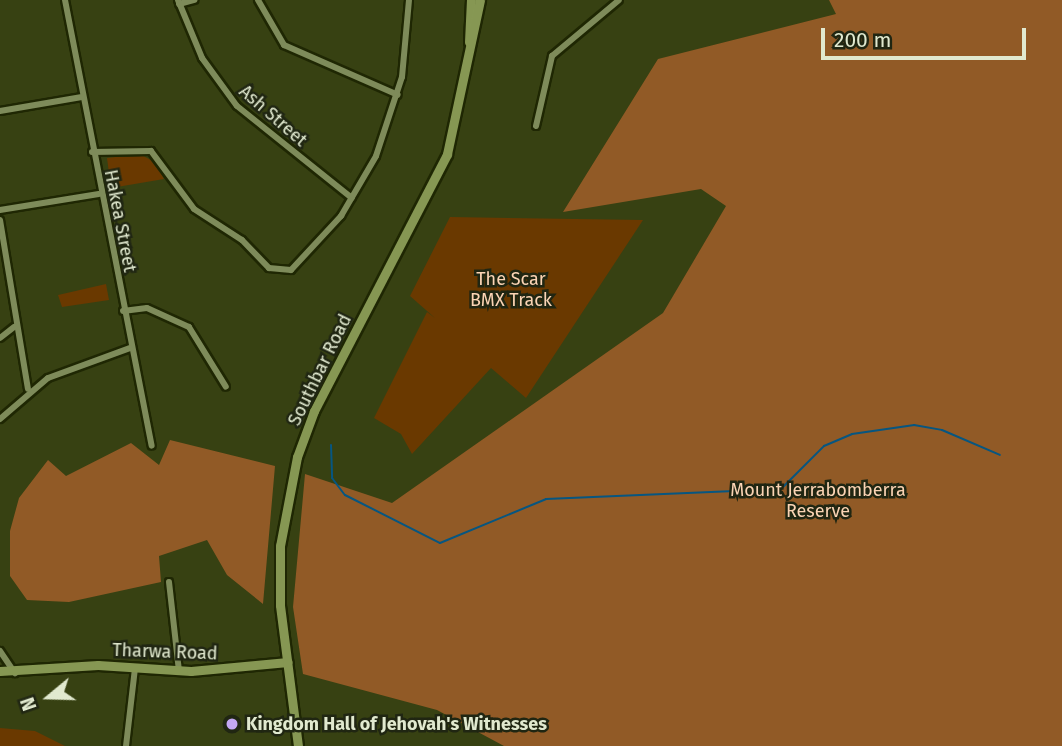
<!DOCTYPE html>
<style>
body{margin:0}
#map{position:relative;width:1062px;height:746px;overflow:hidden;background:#374112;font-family:"Fira Sans",sans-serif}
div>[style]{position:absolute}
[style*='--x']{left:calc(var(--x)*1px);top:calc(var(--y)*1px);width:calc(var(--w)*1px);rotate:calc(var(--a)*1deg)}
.green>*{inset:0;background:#6a3900}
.forest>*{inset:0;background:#915a26}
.stream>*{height:2px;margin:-1px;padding:0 1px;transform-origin:1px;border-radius:1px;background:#065681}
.roads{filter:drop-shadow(2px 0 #1f2703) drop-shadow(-2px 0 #1f2703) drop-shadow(0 2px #1f2703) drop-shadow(0 -2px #1f2703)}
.street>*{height:6px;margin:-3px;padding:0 3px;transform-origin:3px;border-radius:3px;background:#7e8b5a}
.secondary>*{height:9px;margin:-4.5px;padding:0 4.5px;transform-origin:4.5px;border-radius:4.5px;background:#869753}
.dots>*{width:19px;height:19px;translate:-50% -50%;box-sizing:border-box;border:4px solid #202612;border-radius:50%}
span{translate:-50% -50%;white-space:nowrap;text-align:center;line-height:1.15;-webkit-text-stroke:5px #202612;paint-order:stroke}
.street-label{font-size:18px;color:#e1e9cf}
.park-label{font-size:18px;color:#fbd4b4}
.poi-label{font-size:18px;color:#e1e9cf;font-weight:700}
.left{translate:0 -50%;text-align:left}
.north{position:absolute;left:14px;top:662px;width:70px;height:70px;-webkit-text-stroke:5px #202612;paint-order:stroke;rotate:251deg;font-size:19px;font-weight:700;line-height:28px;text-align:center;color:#e1e9cf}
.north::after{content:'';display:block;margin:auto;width:24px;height:32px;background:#e1e9cf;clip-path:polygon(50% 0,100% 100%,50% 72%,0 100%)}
.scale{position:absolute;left:821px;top:28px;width:205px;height:32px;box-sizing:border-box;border:4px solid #e1e9cf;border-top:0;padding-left:9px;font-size:21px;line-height:24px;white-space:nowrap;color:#e1e9cf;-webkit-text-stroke:5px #202612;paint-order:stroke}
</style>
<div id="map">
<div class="green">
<div style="clip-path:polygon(140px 154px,156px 163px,164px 179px,111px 188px,107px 158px)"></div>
<div style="clip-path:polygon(450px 217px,643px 220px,526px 398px,491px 368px,412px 454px,401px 434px,374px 418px,427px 312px,435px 318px,410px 296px)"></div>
<div style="clip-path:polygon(106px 284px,109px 300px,62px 307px,58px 295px)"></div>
<div style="clip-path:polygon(0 728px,35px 731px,65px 746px,0 746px)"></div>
</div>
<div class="forest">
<div style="clip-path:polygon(829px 0,1062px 0,1062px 746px,504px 746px,437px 710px,303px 674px,293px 607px,305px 474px,392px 503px,663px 313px,726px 206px,701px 189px,563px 212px,658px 59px,836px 14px)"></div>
<div style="clip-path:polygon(170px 440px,275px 466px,263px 604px,227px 575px,207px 540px,159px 556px,161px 582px,69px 602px,27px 600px,10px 576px,10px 531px,19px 498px,48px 460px,66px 476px,131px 443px,159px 465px)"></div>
</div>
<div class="stream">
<div style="--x:331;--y:445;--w:33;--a:88"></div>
<div style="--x:332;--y:478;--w:21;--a:53"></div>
<div style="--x:345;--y:495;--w:106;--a:26.8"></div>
<div style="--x:440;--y:543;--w:115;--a:-22.5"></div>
<div style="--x:546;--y:499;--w:235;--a:-2.4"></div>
<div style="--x:781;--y:489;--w:61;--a:-45"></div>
<div style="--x:824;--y:446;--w:30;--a:-23"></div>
<div style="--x:852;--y:434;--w:63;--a:-8.3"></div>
<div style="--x:914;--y:425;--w:28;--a:10"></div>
<div style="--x:942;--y:430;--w:63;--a:23.3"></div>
</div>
<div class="roads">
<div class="street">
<div style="--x:65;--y:0;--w:454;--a:79"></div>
<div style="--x:178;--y:0;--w:63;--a:67.5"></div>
<div style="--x:202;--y:58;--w:59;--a:53.9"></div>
<div style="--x:237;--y:106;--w:147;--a:38.7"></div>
<div style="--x:258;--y:0;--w:52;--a:60"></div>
<div style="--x:284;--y:45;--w:124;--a:23.7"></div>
<div style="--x:179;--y:4;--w:16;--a:-15"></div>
<div style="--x:0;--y:111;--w:83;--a:-9.7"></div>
<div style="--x:536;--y:126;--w:72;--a:-77.1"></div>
<div style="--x:552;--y:56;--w:87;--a:-39.9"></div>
<div style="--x:92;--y:152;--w:59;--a:-1"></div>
<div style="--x:151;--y:151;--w:72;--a:53.4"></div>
<div style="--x:194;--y:209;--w:57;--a:32.9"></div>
<div style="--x:242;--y:240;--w:39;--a:46"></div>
<div style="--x:269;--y:268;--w:22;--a:5"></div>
<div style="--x:291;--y:270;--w:74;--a:-47.2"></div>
<div style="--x:341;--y:216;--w:69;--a:-59.7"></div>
<div style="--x:376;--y:156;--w:83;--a:-71.8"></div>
<div style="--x:402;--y:77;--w:77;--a:-84.8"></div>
<div style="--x:0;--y:210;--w:100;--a:-9.2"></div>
<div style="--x:0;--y:220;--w:171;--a:80.6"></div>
<div style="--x:123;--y:311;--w:24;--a:-7"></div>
<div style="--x:147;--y:308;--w:46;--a:24.3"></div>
<div style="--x:189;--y:327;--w:70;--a:58.3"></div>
<div style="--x:0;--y:338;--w:18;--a:-38"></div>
<div style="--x:0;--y:419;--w:63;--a:-40.5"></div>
<div style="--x:48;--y:378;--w:87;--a:-20.1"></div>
<div style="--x:169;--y:582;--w:90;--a:83.6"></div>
<div style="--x:0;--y:651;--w:27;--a:56"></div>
<div style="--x:126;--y:746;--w:79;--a:-83.4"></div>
</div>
<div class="secondary">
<div style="--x:469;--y:42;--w:42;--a:-87.3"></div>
<div style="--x:0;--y:671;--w:98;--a:-3.5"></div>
<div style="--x:98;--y:665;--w:93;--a:3.7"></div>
<div style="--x:191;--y:671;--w:97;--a:-5.3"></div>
<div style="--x:298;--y:746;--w:142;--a:-97.3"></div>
<div style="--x:280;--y:605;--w:59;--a:-90"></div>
<div style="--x:280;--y:546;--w:91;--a:-79.2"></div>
<div style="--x:297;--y:457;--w:49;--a:-69.7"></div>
<div style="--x:314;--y:411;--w:289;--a:-62.6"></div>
<div style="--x:447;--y:154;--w:157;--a:-77.9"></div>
</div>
</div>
<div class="dots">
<div style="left:232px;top:724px;background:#c3a7f2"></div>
</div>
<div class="street-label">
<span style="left:273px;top:116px;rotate:41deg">Ash Street</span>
<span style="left:120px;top:221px;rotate:79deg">Hakea Street</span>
<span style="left:320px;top:370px;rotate:-64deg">Southbar Road</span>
<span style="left:165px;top:652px;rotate:2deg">Tharwa Road</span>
</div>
<div class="park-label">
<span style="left:511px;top:290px">The Scar<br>BMX Track</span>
<span style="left:818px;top:501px">Mount Jerrabomberra<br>Reserve</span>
</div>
<div class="poi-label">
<span class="left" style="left:246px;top:724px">Kingdom Hall of Jehovah's Witnesses</span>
</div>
<div class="north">N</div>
<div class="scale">200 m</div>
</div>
